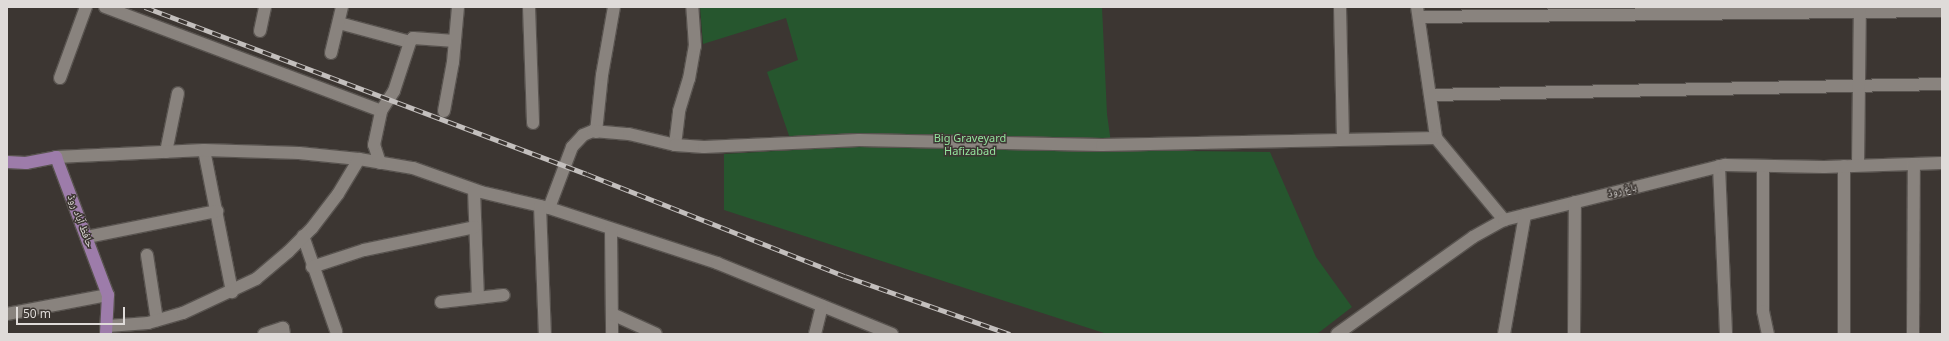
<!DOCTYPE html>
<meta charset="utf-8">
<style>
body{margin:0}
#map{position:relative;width:1949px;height:341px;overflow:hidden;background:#3c3632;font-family:"Noto Sans","Noto Naskh Arabic",sans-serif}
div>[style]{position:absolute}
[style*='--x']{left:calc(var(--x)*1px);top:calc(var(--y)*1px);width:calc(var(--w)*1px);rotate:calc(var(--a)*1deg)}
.green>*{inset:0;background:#26562e}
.roads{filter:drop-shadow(1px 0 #58534f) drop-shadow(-1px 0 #58534f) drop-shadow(0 1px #58534f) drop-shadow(0 -1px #58534f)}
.minor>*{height:12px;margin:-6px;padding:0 6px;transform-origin:6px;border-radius:6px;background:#89837e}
.major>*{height:12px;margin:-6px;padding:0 6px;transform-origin:6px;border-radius:6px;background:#9d7caa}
.rail>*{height:4.5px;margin-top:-2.25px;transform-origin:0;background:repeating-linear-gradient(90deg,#3c3632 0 9px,#c3bfbd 0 18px);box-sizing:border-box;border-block:1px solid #c3bfbd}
span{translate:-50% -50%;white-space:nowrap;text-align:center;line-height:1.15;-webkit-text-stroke:3px #3c3632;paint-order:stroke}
.park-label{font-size:11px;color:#94e59e}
.street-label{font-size:11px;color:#dfdbd9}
.frame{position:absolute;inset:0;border:8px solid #dfdbd9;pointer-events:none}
.scale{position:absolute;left:16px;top:307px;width:109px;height:18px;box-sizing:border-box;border:2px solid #dfdbd9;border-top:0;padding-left:5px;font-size:12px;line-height:14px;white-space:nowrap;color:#dfdbd9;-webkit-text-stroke:3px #3c3632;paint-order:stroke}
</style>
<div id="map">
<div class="green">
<div style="clip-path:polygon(700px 7px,1102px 7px,1107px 114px,1112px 150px,1270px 152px,1316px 257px,1352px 307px,1317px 334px,1107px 334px,724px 210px,724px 154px,794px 150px,767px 72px,798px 60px,786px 18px,703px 44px)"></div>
</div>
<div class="roads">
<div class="minor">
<div style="--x:105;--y:7;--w:295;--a:20.6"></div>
<div style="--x:529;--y:7;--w:116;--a:88"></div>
<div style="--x:1340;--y:7;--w:132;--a:88.7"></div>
<div style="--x:1417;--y:7;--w:132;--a:81.7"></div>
<div style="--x:1436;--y:138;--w:107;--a:50.3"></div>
<div style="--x:1419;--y:17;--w:523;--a:-0.66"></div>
<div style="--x:339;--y:23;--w:73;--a:15"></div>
<div style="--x:410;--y:42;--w:5;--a:-53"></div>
<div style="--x:413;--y:38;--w:42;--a:4.1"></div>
<div style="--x:260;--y:31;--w:25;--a:-78"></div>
<div style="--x:331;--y:53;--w:47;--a:-76.6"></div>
<div style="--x:60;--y:78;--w:76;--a:-69.9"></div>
<div style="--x:1430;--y:95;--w:512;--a:-1.23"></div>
<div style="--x:444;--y:111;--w:50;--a:-79.6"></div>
<div style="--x:453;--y:62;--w:55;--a:-84.8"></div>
<div style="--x:596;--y:132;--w:57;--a:-84"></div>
<div style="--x:602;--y:75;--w:69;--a:-80"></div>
<div style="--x:675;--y:145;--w:34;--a:-83"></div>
<div style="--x:679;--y:111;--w:34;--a:-73"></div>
<div style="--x:689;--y:79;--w:34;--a:-80"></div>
<div style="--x:695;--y:46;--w:39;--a:-94"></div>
<div style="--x:204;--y:150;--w:145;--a:78.8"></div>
<div style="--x:166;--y:152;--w:60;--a:-78.5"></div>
<div style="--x:56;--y:157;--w:148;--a:-2.7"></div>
<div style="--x:204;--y:150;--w:95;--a:1.8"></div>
<div style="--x:299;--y:153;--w:60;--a:5.7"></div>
<div style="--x:359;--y:159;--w:55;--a:9.5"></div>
<div style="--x:413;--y:168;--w:72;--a:19.4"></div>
<div style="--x:481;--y:192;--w:70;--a:13.2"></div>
<div style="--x:549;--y:208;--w:177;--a:18.1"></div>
<div style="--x:717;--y:263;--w:189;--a:22.1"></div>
<div style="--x:380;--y:163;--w:19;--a:-108"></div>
<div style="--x:374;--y:145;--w:35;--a:-78"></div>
<div style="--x:381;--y:111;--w:24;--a:-57"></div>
<div style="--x:394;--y:91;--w:52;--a:-71.9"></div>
<div style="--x:1858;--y:165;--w:158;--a:-89.3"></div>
<div style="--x:1719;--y:166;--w:168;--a:87.6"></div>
<div style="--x:1763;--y:166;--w:145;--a:90"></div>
<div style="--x:1763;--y:311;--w:24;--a:78"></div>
<div style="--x:1844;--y:166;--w:168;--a:90"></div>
<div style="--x:474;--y:190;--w:107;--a:87.9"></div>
<div style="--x:540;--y:206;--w:128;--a:87.8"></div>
<div style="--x:549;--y:208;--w:65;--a:-69.3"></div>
<div style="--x:572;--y:147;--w:16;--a:-47"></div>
<div style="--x:583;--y:135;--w:11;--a:-22"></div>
<div style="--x:593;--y:131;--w:36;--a:5"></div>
<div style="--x:629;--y:134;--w:47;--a:13.4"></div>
<div style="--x:675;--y:145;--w:29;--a:4"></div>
<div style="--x:704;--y:147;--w:155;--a:-2.6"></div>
<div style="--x:859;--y:140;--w:243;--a:1.2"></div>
<div style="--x:1102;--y:145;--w:334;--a:-1.2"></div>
<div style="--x:611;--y:230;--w:104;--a:89.4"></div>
<div style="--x:303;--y:236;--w:101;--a:70.8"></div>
<div style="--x:87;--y:237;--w:133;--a:-11.3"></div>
<div style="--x:147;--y:255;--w:66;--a:81.3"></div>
<div style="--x:312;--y:267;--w:55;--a:-18.1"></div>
<div style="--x:364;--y:250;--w:113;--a:-11.7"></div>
<div style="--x:441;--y:302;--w:63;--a:-6.3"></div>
<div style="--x:7;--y:314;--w:103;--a:-10.7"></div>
<div style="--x:612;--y:314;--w:48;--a:24.4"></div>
<div style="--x:108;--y:326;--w:40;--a:-4.3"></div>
<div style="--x:148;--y:323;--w:36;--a:-16"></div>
<div style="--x:183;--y:313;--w:81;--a:-25"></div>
<div style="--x:256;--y:279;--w:42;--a:-40.2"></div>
<div style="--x:288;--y:252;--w:34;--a:-45"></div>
<div style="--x:312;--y:228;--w:43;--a:-52.6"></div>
<div style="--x:338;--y:194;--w:41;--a:-59"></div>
<div style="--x:264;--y:334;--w:20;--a:-18"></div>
<div style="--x:283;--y:328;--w:6;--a:81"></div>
<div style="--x:815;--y:334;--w:29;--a:-76"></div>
<div style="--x:1337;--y:334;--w:167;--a:-35.5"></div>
<div style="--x:1473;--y:237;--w:35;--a:-29"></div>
<div style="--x:1504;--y:220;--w:228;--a:-14"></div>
<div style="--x:1725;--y:165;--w:99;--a:1.2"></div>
<div style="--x:1824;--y:167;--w:118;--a:-1.9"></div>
<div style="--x:1504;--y:334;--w:121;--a:-80"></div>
<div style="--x:1574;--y:334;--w:132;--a:-89.6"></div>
<div style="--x:1913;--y:334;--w:170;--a:-89.7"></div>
</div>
<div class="major">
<div style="--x:7;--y:162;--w:19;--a:3"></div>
<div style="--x:26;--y:163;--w:31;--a:-11"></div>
<div style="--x:56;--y:157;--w:147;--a:69.4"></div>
<div style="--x:108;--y:295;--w:39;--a:93"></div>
</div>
</div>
<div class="rail">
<div style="--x:145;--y:7;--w:472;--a:20.7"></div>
<div style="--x:587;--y:174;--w:277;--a:21.6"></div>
<div style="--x:845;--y:276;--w:175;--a:19.4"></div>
</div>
<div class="park-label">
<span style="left:970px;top:145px">Big Graveyard<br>Hafizabad</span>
</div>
<div class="street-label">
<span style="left:1622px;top:190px;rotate:-14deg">باغ روڈ</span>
<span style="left:81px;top:221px;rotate:69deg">حافظ آباد روڈ</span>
</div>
<div class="frame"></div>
<div class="scale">50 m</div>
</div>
